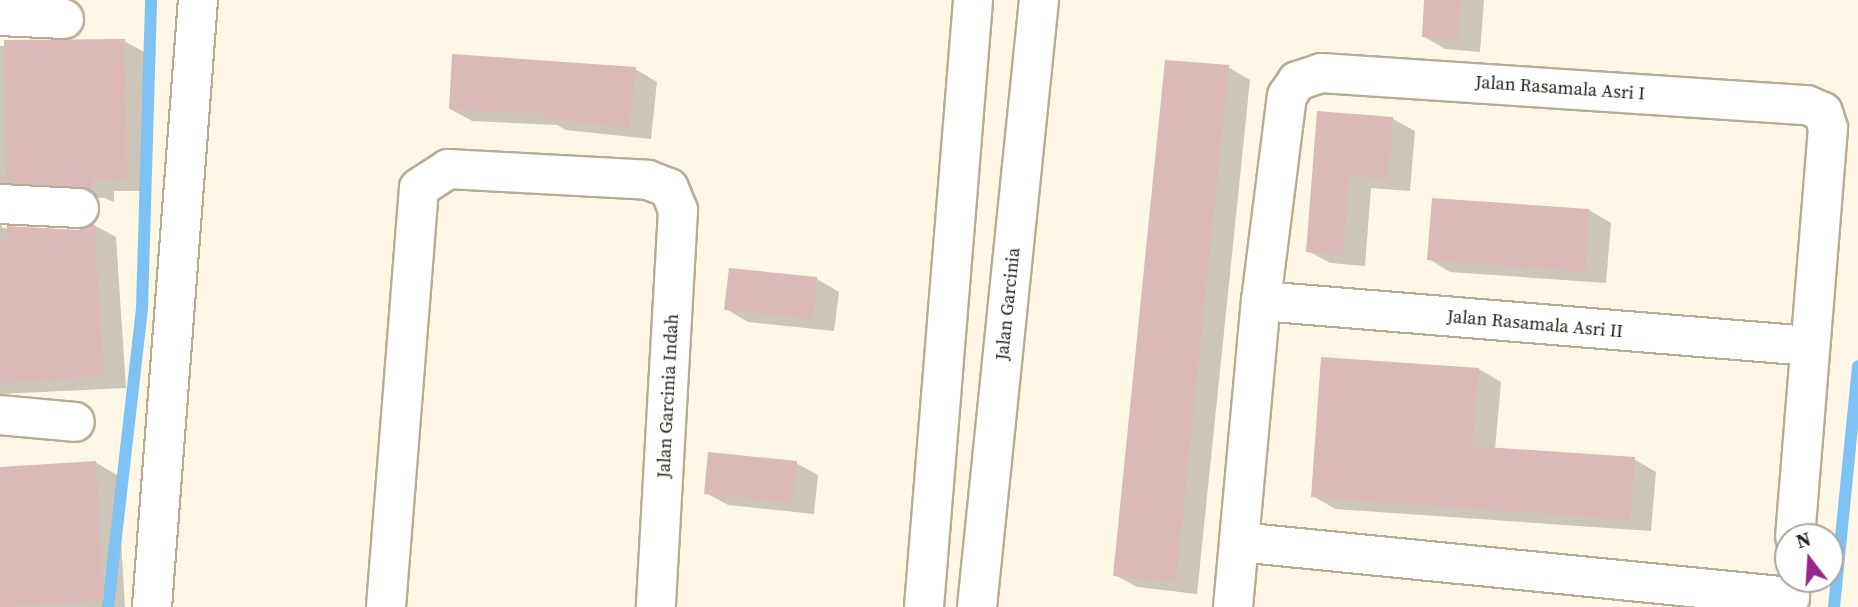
<!DOCTYPE html>
<style>
body{margin:0}
#map{position:relative;width:1858px;height:607px;overflow:hidden;background:#fff7e6;font-family:"Source Serif 4",serif}
div>[style]{position:absolute}
[style*='--x']{left:calc(var(--x)*1px);top:calc(var(--y)*1px);width:calc(var(--w)*1px);rotate:calc(var(--a)*1deg)}
.shadow>*{inset:0;background:#0003}
.stream>*{height:12px;margin:-6px;padding:0 6px;transform-origin:6px;border-radius:6px;background:#7dc2f3}
.building>*{inset:0;background:#dbb9b8}
.roads{filter:drop-shadow(2px 0 #b9ac92) drop-shadow(-2px 0 #b9ac92) drop-shadow(0 2px #b9ac92) drop-shadow(0 -2px #b9ac92)}
.minor>*{height:38px;margin:-19px;padding:0 19px;transform-origin:19px;border-radius:19px;background:#fff}
span{translate:-50% -50%;white-space:nowrap;text-align:center;line-height:1.15;-webkit-text-stroke:5px #fff;paint-order:stroke}
.street-label{font-size:18px;color:#241f15}
.north{position:absolute;left:1774px;top:523px;width:70px;height:70px;box-sizing:border-box;background:#fff;border:2px solid #a7a5a1;border-radius:50%;rotate:343deg;font-size:19px;font-weight:700;line-height:28px;text-align:center;color:#241f15}
.north::after{content:'';display:block;margin:auto;width:24px;height:32px;background:#972888;clip-path:polygon(50% 0,100% 100%,50% 72%,0 100%)}
</style>
<div id="map">
<div class="shadow">
<div style="clip-path:polygon(1426px 0,1484px 0,1480px 52px,1445px 49px,1423px 36px)"></div>
<div style="clip-path:polygon(124px 41px,146px 53px,148px 191px,114px 191px,114px 202px,104px 198px,23px 194px,0 215px,0 46px)"></div>
<div style="clip-path:polygon(1228px 67px,1250px 80px,1197px 594px,1137px 587px,1115px 575px)"></div>
<div style="clip-path:polygon(635px 69px,657px 82px,651px 139px,566px 130px,557px 125px,472px 121px,450px 109px)"></div>
<div style="clip-path:polygon(1318px 113px,1393px 119px,1415px 131px,1410px 191px,1371px 188px,1365px 266px,1330px 263px,1308px 251px)"></div>
<div style="clip-path:polygon(1433px 200px,1589px 210px,1611px 223px,1606px 283px,1450px 272px,1429px 259px)"></div>
<div style="clip-path:polygon(0 217px,2px 228px,78px 232px,94px 225px,116px 237px,126px 388px,0 394px)"></div>
<div style="clip-path:polygon(817px 279px,839px 292px,834px 331px,748px 322px,726px 309px)"></div>
<div style="clip-path:polygon(1479px 369px,1501px 382px,1495px 450px,1634px 459px,1656px 472px,1651px 531px,1335px 509px,1313px 496px)"></div>
<div style="clip-path:polygon(95px 462px,117px 475px,125px 607px,0 607px,0 468px)"></div>
<div style="clip-path:polygon(796px 463px,818px 475px,814px 514px,728px 505px,706px 493px)"></div>
</div>
<div class="stream">
<div style="--x:108;--y:607;--w:302;--a:-83.5"></div>
<div style="--x:142;--y:307;--w:307;--a:-88.3"></div>
<div style="--x:1834;--y:607;--w:242;--a:-84.3"></div>
</div>
<div class="building">
<div style="clip-path:polygon(1424px 0,1461px 0,1458px 40px,1422px 37px)"></div>
<div style="clip-path:polygon(125px 39px,127px 179px,92px 180px,93px 192px,80px 186px,6px 182px,4px 40px)"></div>
<div style="clip-path:polygon(452px 54px,636px 67px,629px 128px,542px 118px,543px 114px,449px 109px)"></div>
<div style="clip-path:polygon(1165px 60px,1229px 65px,1176px 582px,1113px 576px)"></div>
<div style="clip-path:polygon(1317px 111px,1393px 117px,1388px 180px,1349px 176px,1343px 255px,1306px 252px)"></div>
<div style="clip-path:polygon(1432px 198px,1589px 209px,1585px 272px,1427px 260px)"></div>
<div style="clip-path:polygon(94px 223px,104px 376px,0 383px,0 242px,7px 242px,7px 226px,78px 230px)"></div>
<div style="clip-path:polygon(729px 268px,817px 277px,813px 319px,724px 310px)"></div>
<div style="clip-path:polygon(1321px 357px,1479px 368px,1472px 446px,1635px 457px,1630px 520px,1311px 497px)"></div>
<div style="clip-path:polygon(708px 452px,797px 461px,792px 503px,704px 494px)"></div>
<div style="clip-path:polygon(96px 461px,104px 601px,0 607px,0 467px)"></div>
</div>
<div class="roads">
<div class="minor">
<div style="--x:0;--y:16;--w:64;--a:2.7"></div>
<div style="--x:0;--y:204;--w:79;--a:2.9"></div>
<div style="--x:1261;--y:301;--w:550;--a:4.69"></div>
<div style="--x:0;--y:415;--w:75;--a:5.3"></div>
<div style="--x:1239;--y:542;--w:554;--a:5.7"></div>
<div style="--x:152;--y:607;--w:609;--a:-85.67"></div>
<div style="--x:386;--y:607;--w:420;--a:-85.5"></div>
<div style="--x:419;--y:188;--w:35;--a:-33"></div>
<div style="--x:448;--y:169;--w:200;--a:3.1"></div>
<div style="--x:648;--y:180;--w:22;--a:21"></div>
<div style="--x:669;--y:188;--w:24;--a:68"></div>
<div style="--x:678;--y:210;--w:398;--a:93.2"></div>
<div style="--x:924;--y:607;--w:609;--a:-85.38"></div>
<div style="--x:977;--y:607;--w:610;--a:-84.17"></div>
<div style="--x:1233;--y:607;--w:307;--a:-84.8"></div>
<div style="--x:1261;--y:301;--w:207;--a:-82.8"></div>
<div style="--x:1287;--y:96;--w:18;--a:-56"></div>
<div style="--x:1297;--y:81;--w:25;--a:-18"></div>
<div style="--x:1321;--y:73;--w:487;--a:3.8"></div>
<div style="--x:1807;--y:105;--w:17;--a:24"></div>
<div style="--x:1823;--y:112;--w:17;--a:73"></div>
<div style="--x:1828;--y:128;--w:410;--a:94.6"></div>
</div>
</div>
<div class="street-label">
<span style="left:1560px;top:88px;rotate:4deg">Jalan Rasamala Asri I</span>
<span style="left:1008px;top:304px;rotate:-84deg">Jalan Garcinia</span>
<span style="left:1535px;top:324px;rotate:5deg">Jalan Rasamala Asri II</span>
<span style="left:668px;top:396px;rotate:-87deg">Jalan Garcinia Indah</span>
</div>
<div class="north">N</div>
</div>
